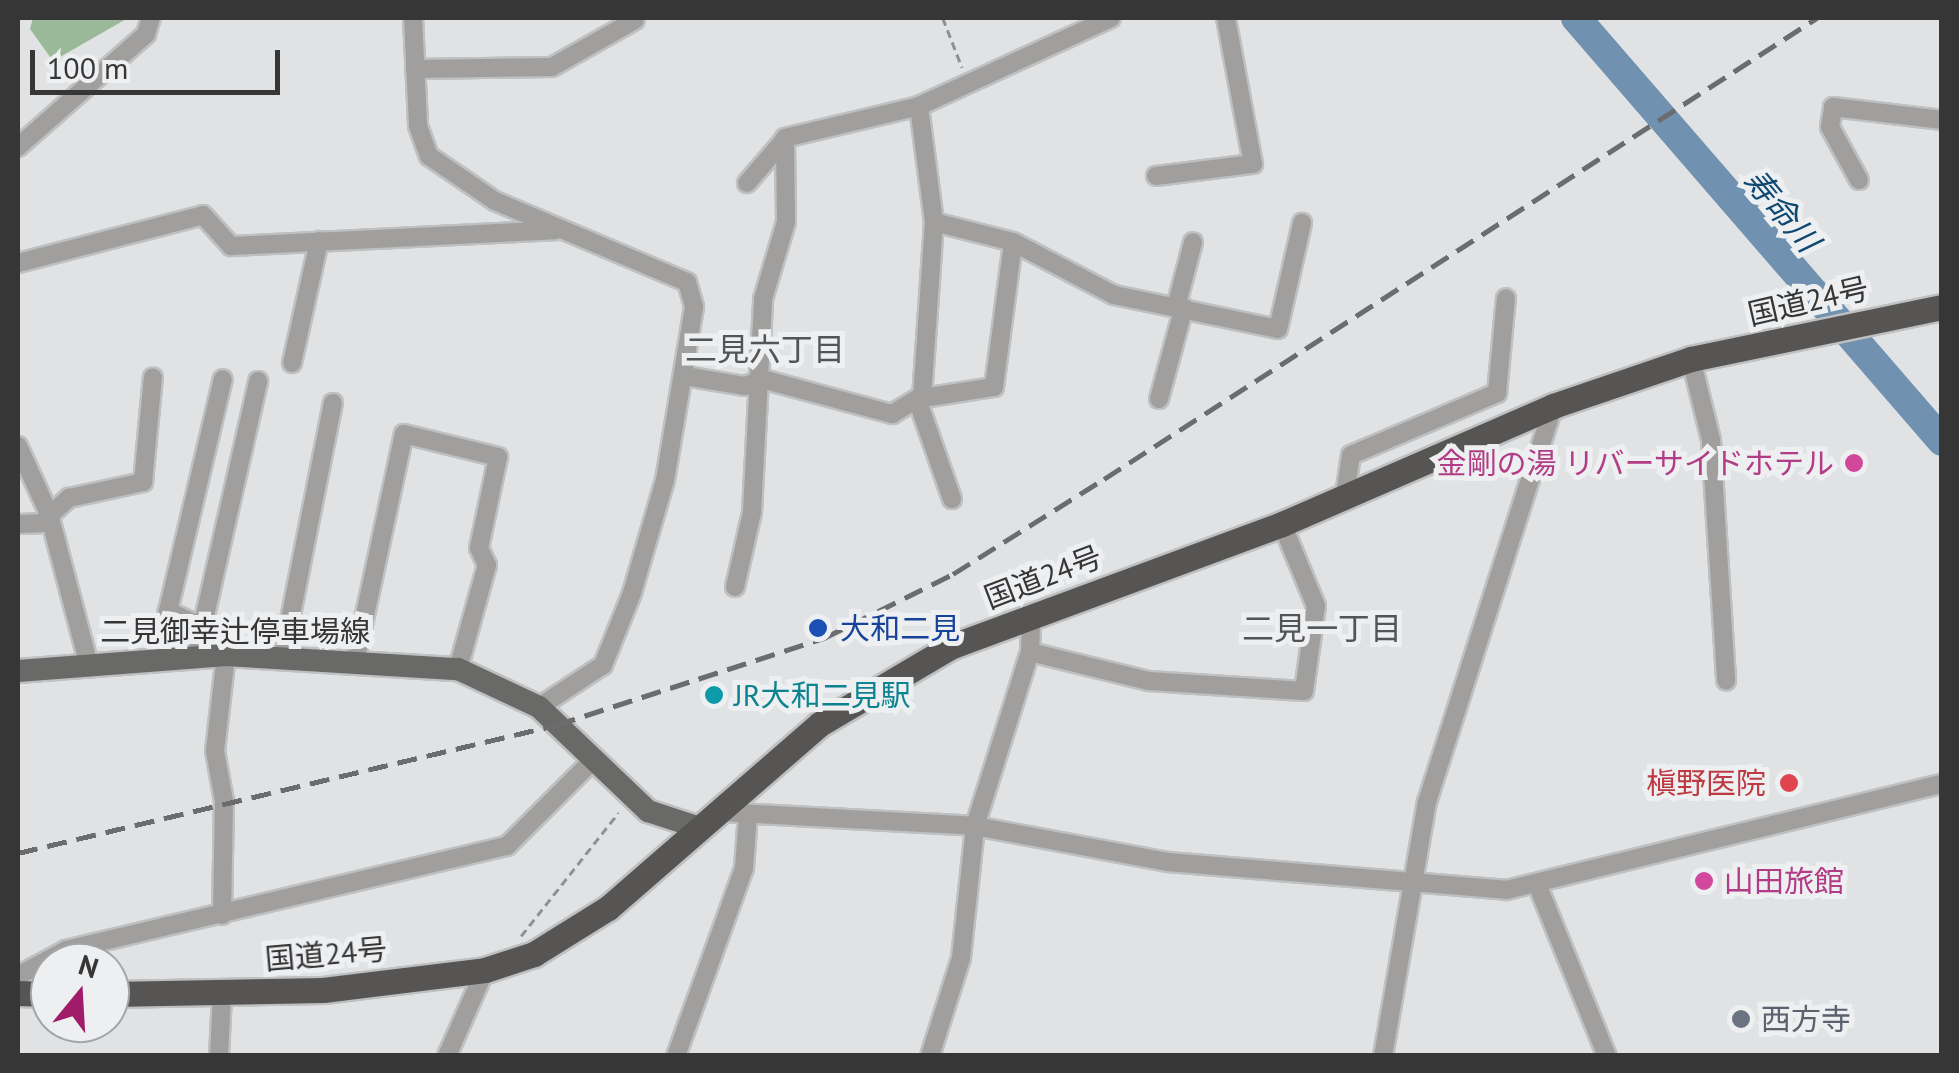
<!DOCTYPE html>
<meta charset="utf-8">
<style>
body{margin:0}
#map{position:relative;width:1959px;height:1073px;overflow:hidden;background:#e0e2e4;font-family:"PT Sans","Noto Sans JP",sans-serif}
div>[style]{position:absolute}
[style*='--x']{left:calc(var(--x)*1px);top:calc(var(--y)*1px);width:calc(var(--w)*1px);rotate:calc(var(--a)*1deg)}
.forest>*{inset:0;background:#99b998}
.river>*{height:30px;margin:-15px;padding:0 15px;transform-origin:15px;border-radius:15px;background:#7092b0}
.path>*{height:2.5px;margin-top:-1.25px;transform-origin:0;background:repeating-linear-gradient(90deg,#8f9092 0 8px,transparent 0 13px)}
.roads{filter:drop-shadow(2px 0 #bec0c1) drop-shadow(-2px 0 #bec0c1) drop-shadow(0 2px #bec0c1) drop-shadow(0 -2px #bec0c1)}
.minor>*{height:18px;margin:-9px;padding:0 9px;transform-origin:9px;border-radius:9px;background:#a09f9e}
.major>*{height:22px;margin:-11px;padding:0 11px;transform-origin:11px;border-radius:11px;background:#696967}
.highway>*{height:25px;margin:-12.5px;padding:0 12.5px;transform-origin:12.5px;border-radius:12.5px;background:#565553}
.rail>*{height:5px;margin-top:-2.5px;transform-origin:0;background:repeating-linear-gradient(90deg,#6b6c6d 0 20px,transparent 0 30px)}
.dots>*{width:28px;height:28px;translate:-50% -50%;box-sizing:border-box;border:5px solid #edeff1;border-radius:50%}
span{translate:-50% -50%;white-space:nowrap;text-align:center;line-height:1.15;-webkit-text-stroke:10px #edeff1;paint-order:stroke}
.street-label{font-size:30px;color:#363637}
.hotel-label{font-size:30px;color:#b23c85}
.right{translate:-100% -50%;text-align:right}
.left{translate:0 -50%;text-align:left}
.transit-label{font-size:30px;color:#164399}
.culture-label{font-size:30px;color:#0d838f}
.health-label{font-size:30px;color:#be3a42}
.worship-label{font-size:30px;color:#5b616d}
.water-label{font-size:32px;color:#0f4971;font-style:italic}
.neighbourhood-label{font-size:32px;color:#535456}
.frame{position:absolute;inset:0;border:20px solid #363637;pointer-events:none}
.north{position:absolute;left:30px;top:943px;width:100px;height:100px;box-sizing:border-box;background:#edeff1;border:2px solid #a4a5a7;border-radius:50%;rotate:18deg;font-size:28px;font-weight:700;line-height:40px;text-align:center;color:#363637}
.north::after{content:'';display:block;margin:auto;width:35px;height:45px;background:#a01b6a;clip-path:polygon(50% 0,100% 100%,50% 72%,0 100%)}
.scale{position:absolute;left:30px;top:50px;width:250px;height:45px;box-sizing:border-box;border:5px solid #363637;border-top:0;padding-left:12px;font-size:30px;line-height:35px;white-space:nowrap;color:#363637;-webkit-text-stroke:8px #edeff1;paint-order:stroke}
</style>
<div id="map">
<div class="forest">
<div style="clip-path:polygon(33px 18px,128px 18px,53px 61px,30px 29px)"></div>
</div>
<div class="river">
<div style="--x:1576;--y:18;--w:559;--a:49.13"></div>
</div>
<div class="path">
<div style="--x:943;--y:18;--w:53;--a:68.8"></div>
<div style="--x:521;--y:936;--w:157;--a:-51.7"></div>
</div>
<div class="roads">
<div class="minor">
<div style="--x:413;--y:18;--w:108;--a:87.3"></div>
<div style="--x:418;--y:126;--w:32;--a:70"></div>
<div style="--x:429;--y:156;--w:80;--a:34.3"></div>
<div style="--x:495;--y:201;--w:208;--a:22.9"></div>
<div style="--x:687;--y:282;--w:26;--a:74"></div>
<div style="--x:694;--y:307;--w:175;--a:99.5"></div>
<div style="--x:665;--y:480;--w:118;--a:106.3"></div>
<div style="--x:632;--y:593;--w:78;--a:111.9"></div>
<div style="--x:603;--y:665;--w:77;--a:146.7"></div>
<div style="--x:415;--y:69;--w:137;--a:-0.8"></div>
<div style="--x:552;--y:67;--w:95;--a:-29.5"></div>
<div style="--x:18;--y:147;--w:171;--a:-41.4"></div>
<div style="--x:146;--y:34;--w:17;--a:-73"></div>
<div style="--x:1156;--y:176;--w:98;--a:-7.1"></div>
<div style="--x:1253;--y:164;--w:148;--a:-100.5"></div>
<div style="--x:1859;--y:180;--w:60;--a:-118.7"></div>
<div style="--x:1830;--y:127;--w:20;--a:-81"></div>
<div style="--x:1833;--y:107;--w:110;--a:6.8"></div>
<div style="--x:747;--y:183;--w:58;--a:-49.2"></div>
<div style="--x:934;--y:222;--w:81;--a:14.2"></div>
<div style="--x:1013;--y:242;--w:114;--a:27.7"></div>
<div style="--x:1114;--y:295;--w:167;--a:11.7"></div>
<div style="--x:1278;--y:329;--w:109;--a:-77.2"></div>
<div style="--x:18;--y:263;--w:191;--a:-14.5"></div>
<div style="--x:203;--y:215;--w:42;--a:47.9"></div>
<div style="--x:231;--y:246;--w:325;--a:-2.8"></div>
<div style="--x:1176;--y:307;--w:67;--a:-75.3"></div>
<div style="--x:1691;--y:359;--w:83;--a:76.1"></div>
<div style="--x:1711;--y:440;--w:241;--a:86.4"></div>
<div style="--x:292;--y:363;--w:125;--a:-77.5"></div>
<div style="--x:685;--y:376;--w:61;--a:9.5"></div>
<div style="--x:745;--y:386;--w:18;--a:-22"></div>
<div style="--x:762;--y:379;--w:135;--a:15.1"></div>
<div style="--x:892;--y:414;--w:29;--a:-31"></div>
<div style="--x:917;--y:399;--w:78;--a:-8.9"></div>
<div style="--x:994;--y:387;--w:146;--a:-82.5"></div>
<div style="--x:922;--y:398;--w:176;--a:-86.1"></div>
<div style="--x:934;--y:222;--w:117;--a:-97.4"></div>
<div style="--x:919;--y:106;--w:211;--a:-24.6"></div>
<div style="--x:917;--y:399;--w:106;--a:70.7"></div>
<div style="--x:1159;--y:399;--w:95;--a:-74.8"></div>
<div style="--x:18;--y:446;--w:75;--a:65.5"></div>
<div style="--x:49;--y:514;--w:153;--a:75.2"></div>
<div style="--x:1345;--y:495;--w:40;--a:-81.5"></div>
<div style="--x:1351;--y:455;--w:159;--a:-23"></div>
<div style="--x:1497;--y:393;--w:95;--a:-84.6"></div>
<div style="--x:18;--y:524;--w:23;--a:-2"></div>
<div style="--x:41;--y:523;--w:38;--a:-42"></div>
<div style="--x:69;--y:498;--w:76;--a:-12.2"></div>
<div style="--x:143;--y:482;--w:105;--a:-84.6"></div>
<div style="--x:735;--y:587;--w:77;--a:-77.2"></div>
<div style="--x:752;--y:512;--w:213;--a:-87"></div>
<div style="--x:763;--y:299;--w:80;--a:-73.4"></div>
<div style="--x:786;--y:222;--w:84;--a:-90.7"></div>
<div style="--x:785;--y:138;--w:138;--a:-13.4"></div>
<div style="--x:202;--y:627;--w:38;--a:-155"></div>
<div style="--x:168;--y:611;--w:238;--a:-76.7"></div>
<div style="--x:1030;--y:652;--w:122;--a:13.7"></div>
<div style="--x:1149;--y:681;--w:155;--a:3.7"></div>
<div style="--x:1304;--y:691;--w:86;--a:-82"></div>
<div style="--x:1316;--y:606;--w:89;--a:-112.5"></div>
<div style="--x:196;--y:655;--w:281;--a:-77.2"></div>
<div style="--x:283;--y:655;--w:257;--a:-78.8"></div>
<div style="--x:356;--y:657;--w:228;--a:-77.9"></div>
<div style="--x:404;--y:434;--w:97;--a:13.7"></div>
<div style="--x:498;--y:457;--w:93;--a:101.8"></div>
<div style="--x:479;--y:548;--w:19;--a:65"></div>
<div style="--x:487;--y:565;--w:108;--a:105.6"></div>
<div style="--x:719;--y:812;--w:256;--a:3.1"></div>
<div style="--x:975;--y:826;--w:196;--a:10.6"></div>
<div style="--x:1168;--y:862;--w:339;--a:4.7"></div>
<div style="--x:1506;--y:890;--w:449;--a:-13.7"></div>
<div style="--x:1537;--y:884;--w:186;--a:67.9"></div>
<div style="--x:222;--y:915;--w:114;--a:-89"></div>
<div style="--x:224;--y:801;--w:51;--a:-100.2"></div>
<div style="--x:215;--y:751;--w:97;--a:-83.5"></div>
<div style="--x:18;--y:976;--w:55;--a:-28.4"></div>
<div style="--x:66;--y:950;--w:453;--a:-13.3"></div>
<div style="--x:507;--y:846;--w:120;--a:-45"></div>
<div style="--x:219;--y:1056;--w:62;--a:-87.2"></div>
<div style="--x:447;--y:1056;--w:94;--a:-66.2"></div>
<div style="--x:676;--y:1056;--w:200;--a:-70.1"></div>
<div style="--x:744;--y:868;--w:54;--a:-85.8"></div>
<div style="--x:930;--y:1056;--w:103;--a:-72.4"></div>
<div style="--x:961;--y:958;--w:133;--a:-83.9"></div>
<div style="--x:975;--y:826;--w:182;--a:-72.5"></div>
<div style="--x:1030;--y:652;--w:37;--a:-88"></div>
<div style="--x:1383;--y:1056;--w:258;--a:-80.2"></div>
<div style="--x:1427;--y:802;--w:416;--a:-72.3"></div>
</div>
<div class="major">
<div style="--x:18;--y:671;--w:209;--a:-4.4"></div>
<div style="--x:226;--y:655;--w:232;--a:3.5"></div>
<div style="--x:458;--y:669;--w:89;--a:25.1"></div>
<div style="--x:539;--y:707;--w:151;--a:43.7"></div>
<div style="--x:648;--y:811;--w:55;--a:18.1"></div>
</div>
<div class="highway">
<div style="--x:18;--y:993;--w:32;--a:2"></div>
<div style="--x:110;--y:994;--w:213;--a:-1.1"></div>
<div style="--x:323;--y:990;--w:163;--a:-7"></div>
<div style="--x:485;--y:970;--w:52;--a:-18.1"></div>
<div style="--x:534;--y:954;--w:87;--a:-31.9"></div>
<div style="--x:608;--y:908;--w:281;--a:-41"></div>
<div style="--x:820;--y:724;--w:151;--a:-30.6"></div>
<div style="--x:950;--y:647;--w:354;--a:-20.3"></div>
<div style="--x:1282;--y:524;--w:296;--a:-23.5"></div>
<div style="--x:1553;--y:406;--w:146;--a:-18.8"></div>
<div style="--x:1691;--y:359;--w:256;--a:-11.7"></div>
</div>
</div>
<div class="rail">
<div style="--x:18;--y:853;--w:553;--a:-13.38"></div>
<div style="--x:556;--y:725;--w:282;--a:-18"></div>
<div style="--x:824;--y:638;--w:144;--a:-26.4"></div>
<div style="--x:953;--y:574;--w:178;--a:-32.2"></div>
<div style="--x:1104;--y:479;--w:849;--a:-32.89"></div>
</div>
<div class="dots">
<div style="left:1854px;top:463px;background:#d1479c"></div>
<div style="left:818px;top:628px;background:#1a4fb4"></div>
<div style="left:714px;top:695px;background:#0f9aa8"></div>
<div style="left:1789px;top:783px;background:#e0444e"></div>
<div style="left:1704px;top:881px;background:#d1479c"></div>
<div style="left:1741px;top:1019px;background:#6b7280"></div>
</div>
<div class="street-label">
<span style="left:1808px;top:301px;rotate:-13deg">国道24号</span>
<span style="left:1043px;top:577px;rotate:-21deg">国道24号</span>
<span style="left:235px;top:631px">二見御幸辻停車場線</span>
<span style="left:326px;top:954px;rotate:-5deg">国道24号</span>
</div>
<div class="hotel-label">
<span class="right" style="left:1834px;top:463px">金剛の湯 リバーサイドホテル</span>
<span class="left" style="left:1724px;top:881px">山田旅館</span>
</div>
<div class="transit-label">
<span class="left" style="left:840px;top:628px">大和二見</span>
</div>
<div class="culture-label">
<span class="left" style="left:734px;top:695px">JR大和二見駅</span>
</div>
<div class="health-label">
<span class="right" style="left:1766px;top:783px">槇野医院</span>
</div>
<div class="worship-label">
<span class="left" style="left:1761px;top:1019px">西方寺</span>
</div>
<div class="water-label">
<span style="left:1782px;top:210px;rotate:50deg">寿命川</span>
</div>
<div class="neighbourhood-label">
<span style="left:765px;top:349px">二見六丁目</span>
<span style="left:1322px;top:628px">二見一丁目</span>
</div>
<div class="frame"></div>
<div class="north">N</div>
<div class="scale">100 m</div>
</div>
